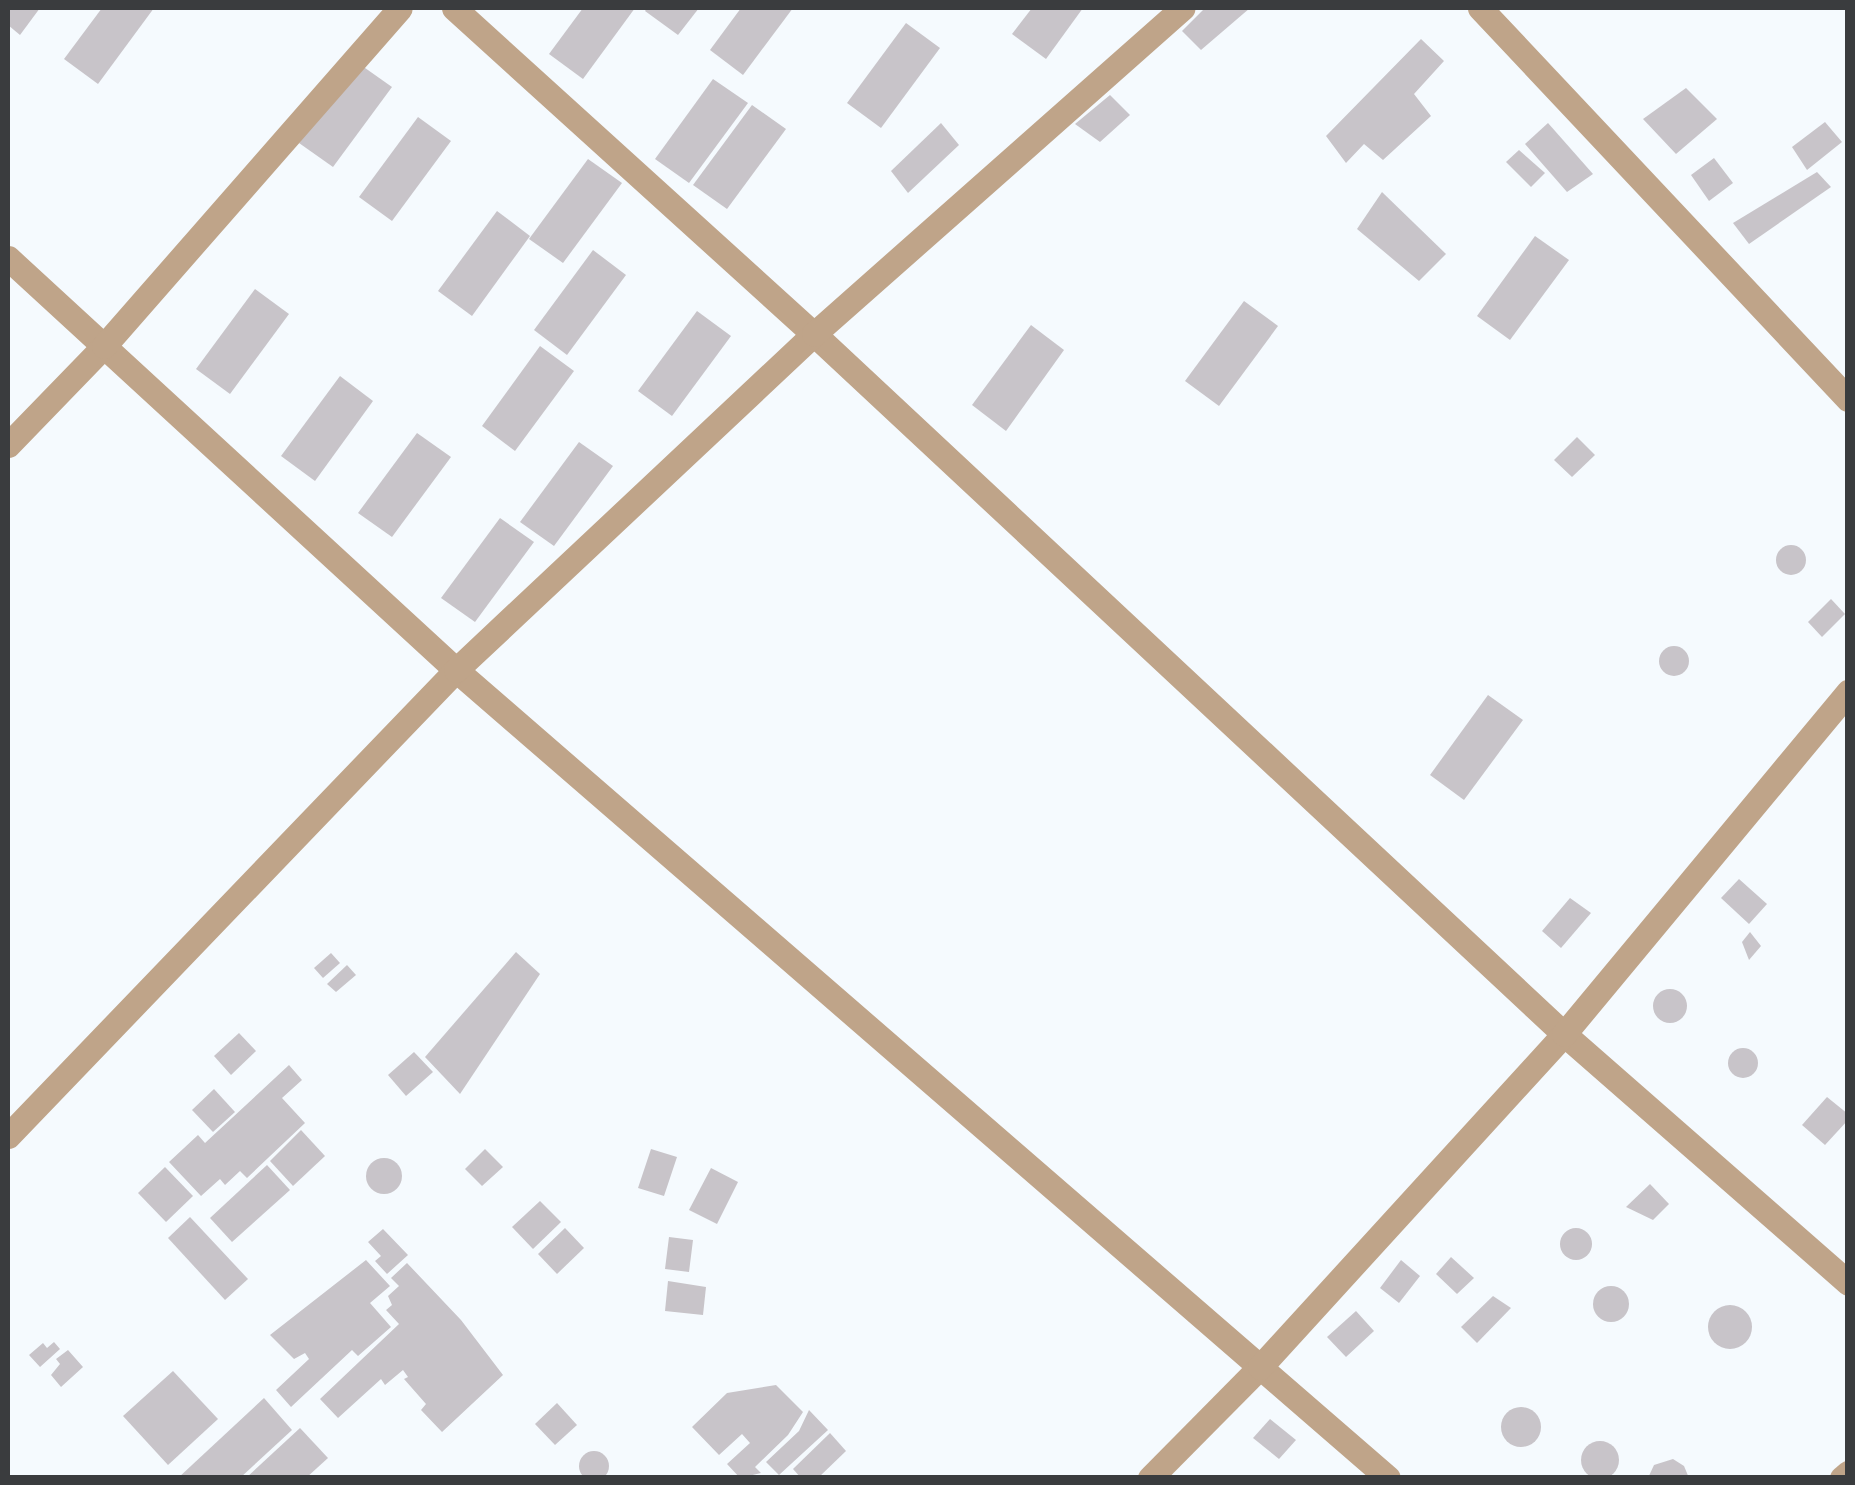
<!DOCTYPE html>
<style>
body{margin:0}
#map{position:relative;width:1855px;height:1485px;overflow:hidden;background:#f5fafe;font-family:"Nunito Sans",sans-serif}
div>[style]{position:absolute}
[style*='--x']{left:calc(var(--x)*1px);top:calc(var(--y)*1px);width:calc(var(--w)*1px);rotate:calc(var(--a)*1deg)}
.building>*{inset:0;background:#c8c4c9}
.round{border-radius:50%}
.street>*{height:25px;margin:-12.5px;padding:0 12.5px;transform-origin:12.5px;border-radius:12.5px;background:#bfa489}
span{translate:-50% -50%;white-space:nowrap;text-align:center;line-height:1.15;-webkit-text-stroke:8px #fff;paint-order:stroke}
.frame{position:absolute;inset:0;border:10px solid #3a3c3e;pointer-events:none}
</style>
<div id="map">
<div class="building">
<div style="clip-path:polygon(8px 8px,40px 8px,20px 35px,8px 25px)"></div>
<div style="clip-path:polygon(102px 8px,154px 8px,98px 84px,64px 59px)"></div>
<div style="clip-path:polygon(583px 8px,635px 8px,583px 79px,549px 54px)"></div>
<div style="clip-path:polygon(647px 8px,699px 8px,678px 35px,645px 11px)"></div>
<div style="clip-path:polygon(741px 8px,793px 8px,743px 75px,710px 50px)"></div>
<div style="clip-path:polygon(1032px 8px,1083px 8px,1046px 59px,1012px 34px)"></div>
<div style="clip-path:polygon(1205px 8px,1250px 8px,1201px 50px,1182px 31px)"></div>
<div style="clip-path:polygon(906px 23px,940px 48px,881px 128px,847px 103px)"></div>
<div style="clip-path:polygon(1421px 39px,1444px 61px,1414px 94px,1431px 116px,1383px 160px,1364px 144px,1346px 163px,1326px 136px)"></div>
<div style="clip-path:polygon(358px 63px,392px 87px,333px 167px,299px 143px)"></div>
<div style="clip-path:polygon(713px 79px,748px 103px,689px 183px,655px 159px)"></div>
<div style="clip-path:polygon(1686px 88px,1717px 119px,1676px 154px,1643px 119px)"></div>
<div style="clip-path:polygon(1110px 95px,1130px 115px,1100px 142px,1075px 124px)"></div>
<div style="clip-path:polygon(752px 105px,786px 129px,727px 209px,693px 185px)"></div>
<div style="clip-path:polygon(418px 117px,451px 141px,392px 221px,359px 197px)"></div>
<div style="clip-path:polygon(1825px 122px,1842px 142px,1807px 170px,1792px 147px)"></div>
<div style="clip-path:polygon(941px 123px,959px 145px,908px 193px,891px 171px)"></div>
<div style="clip-path:polygon(1548px 123px,1593px 174px,1567px 192px,1525px 144px)"></div>
<div style="clip-path:polygon(1519px 150px,1545px 173px,1531px 187px,1506px 162px)"></div>
<div style="clip-path:polygon(1714px 158px,1733px 183px,1709px 201px,1691px 175px)"></div>
<div style="clip-path:polygon(588px 159px,622px 183px,563px 263px,529px 239px)"></div>
<div style="clip-path:polygon(1817px 172px,1831px 187px,1749px 244px,1733px 223px)"></div>
<div style="clip-path:polygon(1382px 192px,1446px 254px,1419px 281px,1357px 229px)"></div>
<div style="clip-path:polygon(497px 211px,530px 236px,472px 316px,438px 291px)"></div>
<div style="clip-path:polygon(1535px 236px,1569px 260px,1510px 340px,1477px 316px)"></div>
<div style="clip-path:polygon(593px 250px,626px 275px,567px 355px,534px 330px)"></div>
<div style="clip-path:polygon(255px 289px,289px 314px,230px 394px,196px 369px)"></div>
<div style="clip-path:polygon(1244px 301px,1278px 326px,1219px 406px,1185px 381px)"></div>
<div style="clip-path:polygon(697px 311px,731px 336px,672px 416px,638px 391px)"></div>
<div style="clip-path:polygon(1031px 325px,1064px 350px,1006px 431px,972px 405px)"></div>
<div style="clip-path:polygon(540px 346px,574px 371px,515px 451px,482px 426px)"></div>
<div style="clip-path:polygon(340px 376px,373px 401px,315px 481px,281px 456px)"></div>
<div style="clip-path:polygon(417px 433px,451px 457px,392px 537px,358px 513px)"></div>
<div style="clip-path:polygon(1577px 437px,1595px 455px,1572px 477px,1554px 460px)"></div>
<div style="clip-path:polygon(579px 442px,613px 466px,554px 546px,520px 522px)"></div>
<div style="clip-path:polygon(500px 518px,534px 542px,475px 622px,441px 598px)"></div>
<div class="round" style="left:1776px;top:545px;width:30px;height:30px"></div>
<div style="clip-path:polygon(1831px 599px,1845px 614px,1822px 637px,1808px 622px)"></div>
<div class="round" style="left:1659px;top:646px;width:30px;height:30px"></div>
<div style="clip-path:polygon(1488px 695px,1523px 720px,1464px 800px,1430px 775px)"></div>
<div style="clip-path:polygon(1739px 879px,1767px 904px,1749px 924px,1721px 898px)"></div>
<div style="clip-path:polygon(1570px 898px,1591px 913px,1561px 948px,1542px 931px)"></div>
<div style="clip-path:polygon(1750px 932px,1761px 946px,1749px 960px,1742px 942px)"></div>
<div style="clip-path:polygon(516px 952px,540px 974px,460px 1094px,425px 1057px)"></div>
<div style="clip-path:polygon(331px 953px,340px 963px,323px 978px,314px 968px)"></div>
<div style="clip-path:polygon(347px 965px,356px 975px,336px 992px,327px 984px)"></div>
<div class="round" style="left:1653px;top:989px;width:34px;height:34px"></div>
<div style="clip-path:polygon(239px 1033px,256px 1051px,231px 1075px,214px 1056px)"></div>
<div class="round" style="left:1728px;top:1048px;width:30px;height:30px"></div>
<div style="clip-path:polygon(414px 1052px,433px 1072px,406px 1096px,388px 1075px)"></div>
<div style="clip-path:polygon(289px 1065px,302px 1080px,282px 1098px,305px 1123px,247px 1178px,240px 1171px,225px 1185px,220px 1179px,201px 1196px,169px 1162px,198px 1135px,205px 1143px)"></div>
<div style="clip-path:polygon(214px 1089px,235px 1112px,213px 1132px,192px 1110px)"></div>
<div style="clip-path:polygon(1827px 1097px,1848px 1114px,1848px 1120px,1825px 1145px,1802px 1125px)"></div>
<div style="clip-path:polygon(301px 1130px,325px 1156px,293px 1186px,270px 1161px)"></div>
<div style="clip-path:polygon(485px 1149px,503px 1167px,482px 1186px,465px 1169px)"></div>
<div style="clip-path:polygon(651px 1149px,677px 1157px,664px 1196px,638px 1188px)"></div>
<div class="round" style="left:366px;top:1158px;width:36px;height:36px"></div>
<div style="clip-path:polygon(267px 1165px,290px 1190px,232px 1242px,210px 1218px)"></div>
<div style="clip-path:polygon(165px 1167px,193px 1196px,166px 1222px,138px 1193px)"></div>
<div style="clip-path:polygon(711px 1168px,738px 1182px,717px 1224px,689px 1210px)"></div>
<div style="clip-path:polygon(1650px 1184px,1669px 1204px,1653px 1220px,1626px 1207px)"></div>
<div style="clip-path:polygon(540px 1201px,561px 1222px,533px 1249px,512px 1227px)"></div>
<div style="clip-path:polygon(190px 1217px,248px 1279px,225px 1300px,168px 1238px)"></div>
<div style="clip-path:polygon(565px 1228px,584px 1248px,557px 1274px,538px 1254px)"></div>
<div class="round" style="left:1560px;top:1228px;width:32px;height:32px"></div>
<div style="clip-path:polygon(383px 1229px,408px 1255px,387px 1274px,375px 1261px,381px 1256px,368px 1242px)"></div>
<div style="clip-path:polygon(669px 1237px,693px 1240px,689px 1272px,665px 1269px)"></div>
<div style="clip-path:polygon(1451px 1257px,1474px 1278px,1457px 1294px,1436px 1274px)"></div>
<div style="clip-path:polygon(366px 1260px,390px 1286px,370px 1303px,391px 1327px,358px 1356px,352px 1350px,291px 1407px,276px 1390px,309px 1359px,305px 1353px,294px 1359px,270px 1335px)"></div>
<div style="clip-path:polygon(1401px 1260px,1420px 1276px,1399px 1303px,1380px 1288px)"></div>
<div style="clip-path:polygon(407px 1263px,461px 1320px,503px 1375px,442px 1432px,421px 1410px,426px 1404px,404px 1379px,408px 1377px,403px 1370px,385px 1385px,381px 1379px,338px 1418px,320px 1399px,399px 1324px,386px 1310px,392px 1305px,388px 1296px,399px 1286px,391px 1278px)"></div>
<div style="clip-path:polygon(668px 1281px,706px 1287px,703px 1315px,665px 1311px)"></div>
<div class="round" style="left:1593px;top:1286px;width:36px;height:36px"></div>
<div style="clip-path:polygon(1493px 1296px,1511px 1308px,1477px 1343px,1461px 1327px)"></div>
<div class="round" style="left:1708px;top:1305px;width:44px;height:44px"></div>
<div style="clip-path:polygon(1356px 1311px,1374px 1331px,1346px 1357px,1327px 1337px)"></div>
<div style="clip-path:polygon(54px 1342px,60px 1349px,40px 1367px,29px 1355px,43px 1343px,47px 1348px)"></div>
<div style="clip-path:polygon(68px 1350px,83px 1367px,61px 1387px,51px 1375px,60px 1364px,56px 1359px)"></div>
<div style="clip-path:polygon(173px 1371px,218px 1419px,168px 1465px,123px 1416px)"></div>
<div style="clip-path:polygon(776px 1385px,803px 1412px,788px 1435px,755px 1467px,761px 1473px,740px 1478px,727px 1464px,750px 1443px,742px 1434px,719px 1455px,692px 1427px,727px 1393px)"></div>
<div style="clip-path:polygon(264px 1398px,292px 1430px,240px 1478px,178px 1478px)"></div>
<div style="clip-path:polygon(557px 1403px,577px 1425px,555px 1445px,535px 1424px)"></div>
<div class="round" style="left:1501px;top:1407px;width:40px;height:40px"></div>
<div style="clip-path:polygon(809px 1410px,828px 1430px,779px 1475px,766px 1462px,799px 1431px)"></div>
<div style="clip-path:polygon(1270px 1419px,1296px 1440px,1279px 1459px,1253px 1438px)"></div>
<div style="clip-path:polygon(300px 1428px,328px 1458px,306px 1478px,246px 1478px)"></div>
<div style="clip-path:polygon(830px 1433px,846px 1451px,818px 1478px,801px 1478px,793px 1469px)"></div>
<div class="round" style="left:1581px;top:1441px;width:38px;height:38px"></div>
<div class="round" style="left:579px;top:1451px;width:30px;height:30px"></div>
<div style="clip-path:polygon(1673px 1459px,1684px 1466px,1689px 1478px,1648px 1478px,1654px 1465px)"></div>
</div>
<div class="street">
<div style="--x:454;--y:8;--w:486;--a:42.2"></div>
<div style="--x:814;--y:334;--w:1026;--a:43.03"></div>
<div style="--x:1564;--y:1034;--w:378;--a:41.2"></div>
<div style="--x:1480;--y:8;--w:537;--a:46.74"></div>
<div style="--x:8;--y:258;--w:609;--a:42.6"></div>
<div style="--x:456;--y:670;--w:1233;--a:40.92"></div>
<div style="--x:8;--y:445;--w:138;--a:-45.9"></div>
<div style="--x:104;--y:346;--w:449;--a:-48.8"></div>
<div style="--x:8;--y:1136;--w:646;--a:-46.13"></div>
<div style="--x:456;--y:670;--w:491;--a:-43.2"></div>
<div style="--x:814;--y:334;--w:492;--a:-41.5"></div>
<div style="--x:1150;--y:1478;--w:156;--a:-45.3"></div>
<div style="--x:1260;--y:1367;--w:451;--a:-47.6"></div>
<div style="--x:1564;--y:1034;--w:445;--a:-50.3"></div>
<div style="--x:1842;--y:1478;--w:8;--a:-40"></div>
</div>
<div class="frame"></div>
</div>
